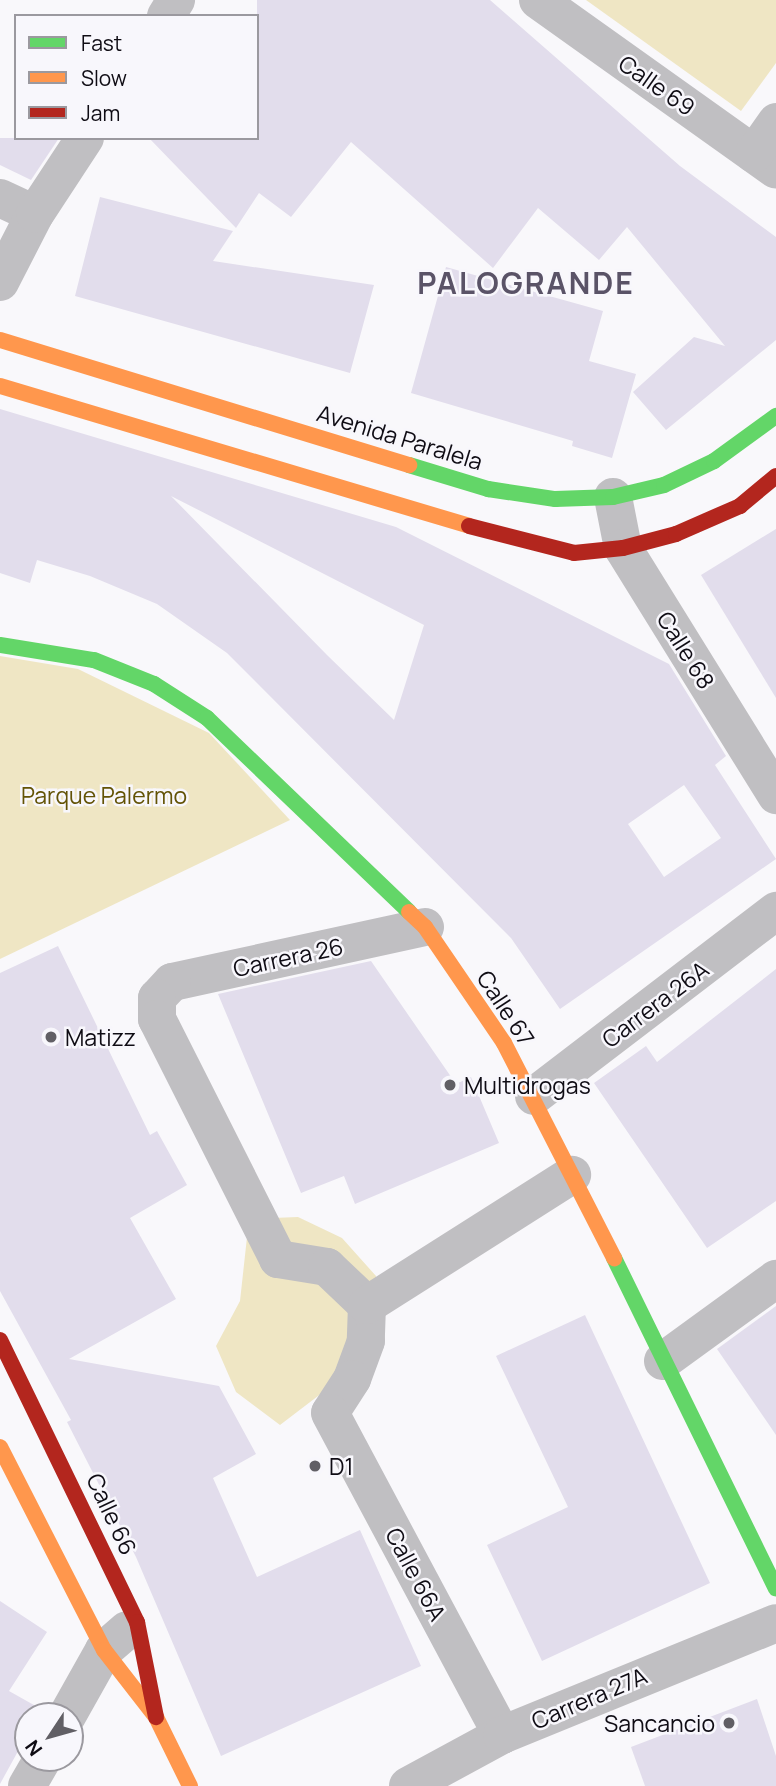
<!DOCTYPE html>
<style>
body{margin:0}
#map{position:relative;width:776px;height:1786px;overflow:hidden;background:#f9f8fb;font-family:Manrope,sans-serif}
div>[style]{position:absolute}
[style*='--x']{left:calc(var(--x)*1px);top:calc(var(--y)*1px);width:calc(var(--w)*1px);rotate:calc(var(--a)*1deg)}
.green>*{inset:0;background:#efe6c4}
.building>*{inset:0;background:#e2ddec}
.street>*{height:38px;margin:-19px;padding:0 19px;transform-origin:19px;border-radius:19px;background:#c0bfc2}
.fast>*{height:16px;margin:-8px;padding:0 8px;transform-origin:8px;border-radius:8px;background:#63d668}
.slow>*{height:16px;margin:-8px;padding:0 8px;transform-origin:8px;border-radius:8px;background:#ff974d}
.jam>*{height:16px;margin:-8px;padding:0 8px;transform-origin:8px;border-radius:8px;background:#b3261e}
.dots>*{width:19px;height:19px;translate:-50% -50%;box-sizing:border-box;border:4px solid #f8f7fc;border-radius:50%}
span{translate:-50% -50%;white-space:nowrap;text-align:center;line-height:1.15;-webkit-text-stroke:5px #f8f7fc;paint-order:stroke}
.street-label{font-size:23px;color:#0f0c14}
.park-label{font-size:23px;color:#635306}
.poi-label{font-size:23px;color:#0f0c14}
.left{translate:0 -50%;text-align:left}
.right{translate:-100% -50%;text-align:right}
.district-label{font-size:30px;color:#5a5367;font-weight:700;letter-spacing:2px}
.legend{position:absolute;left:14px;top:14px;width:245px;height:126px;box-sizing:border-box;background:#f8f7fc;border:2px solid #9b999f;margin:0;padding:9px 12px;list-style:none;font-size:21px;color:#0f0c14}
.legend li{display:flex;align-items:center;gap:14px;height:35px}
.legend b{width:35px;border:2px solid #9b999f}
.north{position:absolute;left:14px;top:1702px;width:70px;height:70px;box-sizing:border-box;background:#f8f7fc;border:2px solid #9b999f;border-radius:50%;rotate:234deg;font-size:19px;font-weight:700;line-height:28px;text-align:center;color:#0f0c14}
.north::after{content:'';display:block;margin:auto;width:24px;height:32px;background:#615f65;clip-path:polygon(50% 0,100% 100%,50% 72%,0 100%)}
</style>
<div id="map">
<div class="green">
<div style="clip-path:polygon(586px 0,776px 0,776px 63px,741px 111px)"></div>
<div style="clip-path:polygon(0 656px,78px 669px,209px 733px,290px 820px,0 959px)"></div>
<div style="clip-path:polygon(298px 1217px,342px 1238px,376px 1276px,378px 1324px,335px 1383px,280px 1425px,236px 1392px,216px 1346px,240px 1301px,249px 1219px)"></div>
</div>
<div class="building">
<div style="clip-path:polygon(257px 0,490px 0,680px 166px,776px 237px,776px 340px,666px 430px,633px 392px,694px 337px,725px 346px,627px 227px,599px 260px,538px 208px,493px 268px,351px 142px,291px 217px,259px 193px,236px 228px,149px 138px,257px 138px)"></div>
<div style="clip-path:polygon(0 138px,59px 138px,31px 180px,0 165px)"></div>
<div style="clip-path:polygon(100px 197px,233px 231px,213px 261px,374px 285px,350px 373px,75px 296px)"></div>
<div style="clip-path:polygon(446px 267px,603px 311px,589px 361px,636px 374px,612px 458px,572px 446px,573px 441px,411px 393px)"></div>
<div style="clip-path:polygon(evenodd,0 409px,396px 527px,669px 664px,726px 756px,715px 765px,776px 859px,560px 1009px,511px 938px,227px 653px,157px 604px,90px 576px,37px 560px,30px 583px,0 573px,0 409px,171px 496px,424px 625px,394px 720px,327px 655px,171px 496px,0 409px,684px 785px,721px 838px,664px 877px,628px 824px,684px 785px)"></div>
<div style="clip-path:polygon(776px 529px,776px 698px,701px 575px)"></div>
<div style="clip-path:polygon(58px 946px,150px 1135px,157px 1131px,187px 1185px,130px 1218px,176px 1299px,69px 1359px,219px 1386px,256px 1454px,213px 1478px,257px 1577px,360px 1530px,421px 1666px,221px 1756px,136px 1557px,67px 1422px,71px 1420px,0 1291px,0 973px)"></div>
<div style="clip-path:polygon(371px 961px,456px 1084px,471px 1077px,499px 1143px,355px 1204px,344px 1176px,301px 1193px,218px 994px)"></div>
<div style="clip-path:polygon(776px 969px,776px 1201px,707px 1248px,594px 1083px,646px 1046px,657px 1062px)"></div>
<div style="clip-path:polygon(776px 1306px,776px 1435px,717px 1349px)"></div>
<div style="clip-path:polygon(585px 1315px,710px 1583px,542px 1661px,487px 1545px,568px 1507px,496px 1356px)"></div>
<div style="clip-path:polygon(0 1601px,47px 1632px,9px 1691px,41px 1709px,37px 1716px,28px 1716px,28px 1733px,0 1784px)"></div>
<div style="clip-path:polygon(757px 1699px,776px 1756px,776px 1786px,645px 1786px,631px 1747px)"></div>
</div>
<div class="street">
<div style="--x:538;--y:0;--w:292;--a:35.5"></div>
<div style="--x:166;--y:16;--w:19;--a:-58"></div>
<div style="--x:754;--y:154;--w:39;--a:-55"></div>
<div style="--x:0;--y:198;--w:38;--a:25"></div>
<div style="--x:0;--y:282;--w:76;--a:-62.8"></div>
<div style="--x:35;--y:214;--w:91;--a:-56.7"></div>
<div style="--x:613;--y:497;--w:52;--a:78.9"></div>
<div style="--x:623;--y:548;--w:291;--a:58.2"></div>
<div style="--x:425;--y:927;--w:259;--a:167.7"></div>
<div style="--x:172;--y:982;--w:22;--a:133"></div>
<div style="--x:157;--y:998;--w:21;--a:90"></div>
<div style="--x:157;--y:1019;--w:269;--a:63.2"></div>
<div style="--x:278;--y:1259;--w:50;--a:9.3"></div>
<div style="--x:327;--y:1267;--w:55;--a:43.5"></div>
<div style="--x:367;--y:1305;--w:36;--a:92"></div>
<div style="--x:366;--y:1341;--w:40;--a:110.2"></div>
<div style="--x:352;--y:1379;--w:40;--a:122.9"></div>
<div style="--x:330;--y:1413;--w:365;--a:61.9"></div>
<div style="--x:534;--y:1096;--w:305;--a:-37.4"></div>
<div style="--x:367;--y:1305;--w:243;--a:-32.4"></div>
<div style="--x:663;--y:1361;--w:140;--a:-36"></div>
<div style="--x:67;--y:1716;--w:76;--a:-60.7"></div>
<div style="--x:104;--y:1650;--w:30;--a:-41"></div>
<div style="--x:27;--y:1786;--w:32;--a:-60"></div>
<div style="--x:408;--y:1786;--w:107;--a:-28.5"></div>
<div style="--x:502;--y:1735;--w:296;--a:-22.2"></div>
</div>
<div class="fast">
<div style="--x:409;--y:465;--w:83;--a:16.9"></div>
<div style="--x:488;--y:489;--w:68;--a:8.5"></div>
<div style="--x:555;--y:499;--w:58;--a:-2"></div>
<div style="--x:613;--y:497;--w:52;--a:-13.2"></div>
<div style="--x:664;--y:485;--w:55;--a:-25.6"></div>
<div style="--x:714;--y:461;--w:77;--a:-36"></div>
<div style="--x:0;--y:645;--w:95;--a:9.1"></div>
<div style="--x:94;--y:660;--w:65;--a:21.8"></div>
<div style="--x:154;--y:684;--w:63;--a:32.7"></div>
<div style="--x:207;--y:718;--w:280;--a:43.8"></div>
<div style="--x:614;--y:1258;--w:368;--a:63.9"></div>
</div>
<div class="slow">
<div style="--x:0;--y:340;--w:428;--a:17"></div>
<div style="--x:0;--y:386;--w:489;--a:16.6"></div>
<div style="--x:409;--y:912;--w:22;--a:43"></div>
<div style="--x:425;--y:927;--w:140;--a:55.7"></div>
<div style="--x:504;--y:1043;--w:242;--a:62.9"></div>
<div style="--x:0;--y:1447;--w:228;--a:62.9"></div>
<div style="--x:104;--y:1650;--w:85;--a:52.2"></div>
<div style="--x:156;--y:1717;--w:77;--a:63.8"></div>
</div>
<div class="jam">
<div style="--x:469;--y:526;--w:108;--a:14.4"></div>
<div style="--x:574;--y:553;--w:49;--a:-5.8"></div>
<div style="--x:623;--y:548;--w:55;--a:-14.8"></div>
<div style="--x:676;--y:534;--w:70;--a:-23.6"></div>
<div style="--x:740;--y:506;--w:47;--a:-39.8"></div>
<div style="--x:0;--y:1340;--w:314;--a:64.1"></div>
<div style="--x:137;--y:1622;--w:97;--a:78.7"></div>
</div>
<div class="dots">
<div style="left:51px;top:1037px;background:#615f65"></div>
<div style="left:450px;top:1085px;background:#615f65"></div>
<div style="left:315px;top:1466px;background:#615f65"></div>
<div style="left:729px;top:1723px;background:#615f65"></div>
</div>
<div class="street-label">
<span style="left:657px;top:85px;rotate:35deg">Calle 69</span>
<span style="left:400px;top:437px;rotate:17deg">Avenida Paralela</span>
<span style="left:686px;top:650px;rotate:58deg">Calle 68</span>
<span style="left:288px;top:957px;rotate:-12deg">Carrera 26</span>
<span style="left:655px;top:1004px;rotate:-37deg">Carrera 26A</span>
<span style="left:506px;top:1008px;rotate:57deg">Calle 67</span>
<span style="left:112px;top:1514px;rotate:65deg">Calle 66</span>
<span style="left:416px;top:1574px;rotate:62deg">Calle 66A</span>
<span style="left:589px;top:1698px;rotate:-23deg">Carrera 27A</span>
</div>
<div class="park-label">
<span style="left:104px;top:795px">Parque Palermo</span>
</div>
<div class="poi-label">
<span class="left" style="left:65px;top:1037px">Matizz</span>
<span class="left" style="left:464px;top:1085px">Multidrogas</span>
<span class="left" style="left:329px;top:1466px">D1</span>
<span class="right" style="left:715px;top:1723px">Sancancio</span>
</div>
<div class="district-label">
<span style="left:526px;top:283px">PALOGRANDE</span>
</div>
<ul class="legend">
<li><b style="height:9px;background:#63d668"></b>Fast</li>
<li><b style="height:9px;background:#ff974d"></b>Slow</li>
<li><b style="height:9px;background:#b3261e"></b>Jam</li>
</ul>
<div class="north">N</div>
</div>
